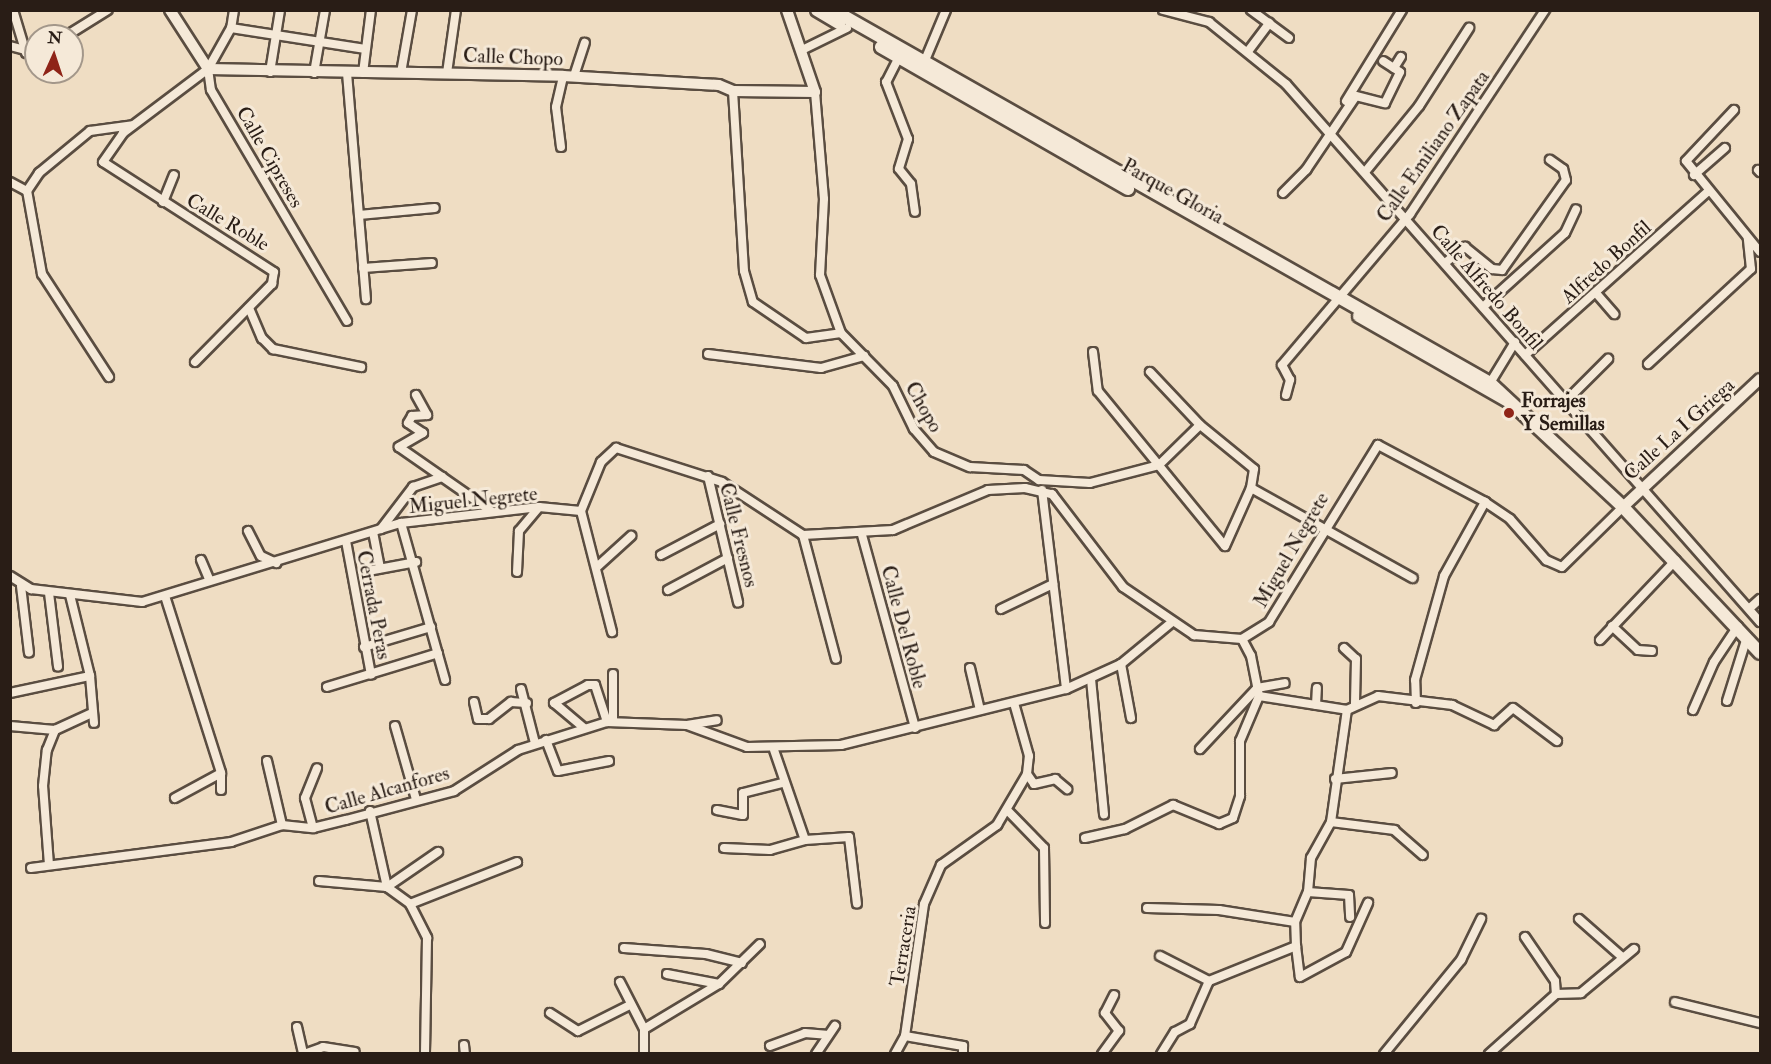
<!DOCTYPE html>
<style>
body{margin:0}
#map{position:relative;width:1771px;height:1064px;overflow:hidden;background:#efddc3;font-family:"IM FELL Double Pica",serif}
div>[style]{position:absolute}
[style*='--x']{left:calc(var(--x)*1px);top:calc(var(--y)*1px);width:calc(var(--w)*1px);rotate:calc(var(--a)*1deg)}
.roads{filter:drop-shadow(2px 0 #5a4d41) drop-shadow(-2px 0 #5a4d41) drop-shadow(0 2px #5a4d41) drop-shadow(0 -2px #5a4d41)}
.minor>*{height:8px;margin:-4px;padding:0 4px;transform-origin:4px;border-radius:4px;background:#f5e9d8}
.tertiary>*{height:10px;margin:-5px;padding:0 5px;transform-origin:5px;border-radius:5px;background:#f5e9d8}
.secondary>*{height:12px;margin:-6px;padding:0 6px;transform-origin:6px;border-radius:6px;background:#f5e9d8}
.dots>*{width:16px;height:16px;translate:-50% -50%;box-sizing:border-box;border:3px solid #f5e9d8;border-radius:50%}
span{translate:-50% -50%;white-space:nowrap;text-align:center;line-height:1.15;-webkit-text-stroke:6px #f5e9d8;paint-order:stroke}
.street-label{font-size:20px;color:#291d16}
.poi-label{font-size:20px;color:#291d16;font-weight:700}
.left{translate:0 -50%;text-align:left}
.frame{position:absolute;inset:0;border:12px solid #291d16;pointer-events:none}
.north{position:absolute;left:24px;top:24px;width:60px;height:60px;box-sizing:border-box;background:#f5e9d8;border:2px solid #a3978a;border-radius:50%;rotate:3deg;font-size:16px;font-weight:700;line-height:24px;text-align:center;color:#291d16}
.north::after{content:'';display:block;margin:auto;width:21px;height:27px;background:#8f2418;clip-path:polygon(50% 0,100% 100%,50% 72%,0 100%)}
</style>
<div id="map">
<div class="roads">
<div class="minor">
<div style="--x:13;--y:10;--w:45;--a:73.2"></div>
<div style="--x:234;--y:10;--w:18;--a:99"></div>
<div style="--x:231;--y:28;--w:47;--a:119.3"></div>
<div style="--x:208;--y:69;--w:21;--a:82"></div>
<div style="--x:211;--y:90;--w:268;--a:59.5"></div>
<div style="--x:1163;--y:10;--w:48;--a:14.6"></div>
<div style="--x:1209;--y:22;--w:99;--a:38.8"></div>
<div style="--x:1286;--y:84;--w:717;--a:48.62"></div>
<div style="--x:1251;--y:10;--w:47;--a:36.4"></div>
<div style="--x:231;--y:28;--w:136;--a:8.9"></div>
<div style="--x:66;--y:36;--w:49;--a:-31.8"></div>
<div style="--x:10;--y:46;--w:27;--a:15"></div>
<div style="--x:802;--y:50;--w:50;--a:-26.1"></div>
<div style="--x:1249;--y:50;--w:34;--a:-53"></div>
<div style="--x:899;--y:57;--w:28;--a:117"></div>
<div style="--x:886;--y:82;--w:61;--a:68.9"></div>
<div style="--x:908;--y:139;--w:31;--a:107"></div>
<div style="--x:899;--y:169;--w:19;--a:51"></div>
<div style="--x:911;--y:184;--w:28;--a:82"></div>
<div style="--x:923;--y:65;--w:60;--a:-67.3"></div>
<div style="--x:1394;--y:68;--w:13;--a:-58"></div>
<div style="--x:270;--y:72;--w:63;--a:-80.8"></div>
<div style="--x:314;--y:73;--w:64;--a:-80.1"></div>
<div style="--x:347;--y:73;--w:227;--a:85.2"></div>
<div style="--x:363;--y:73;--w:64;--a:-82.8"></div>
<div style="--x:401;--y:73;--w:64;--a:-80.1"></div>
<div style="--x:447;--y:73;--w:64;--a:-81.9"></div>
<div style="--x:574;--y:76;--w:35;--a:-72"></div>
<div style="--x:733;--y:91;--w:180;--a:86.5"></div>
<div style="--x:744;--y:271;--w:32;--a:74"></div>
<div style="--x:753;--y:302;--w:64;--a:34.2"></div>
<div style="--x:806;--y:338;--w:35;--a:-8"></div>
<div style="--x:815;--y:92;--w:107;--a:85.2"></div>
<div style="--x:824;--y:199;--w:76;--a:93"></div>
<div style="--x:820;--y:275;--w:62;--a:70.1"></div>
<div style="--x:841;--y:333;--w:74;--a:45.5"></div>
<div style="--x:893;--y:386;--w:48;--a:64"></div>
<div style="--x:914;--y:429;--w:30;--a:49"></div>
<div style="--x:934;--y:452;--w:39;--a:23"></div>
<div style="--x:970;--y:467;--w:54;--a:3.2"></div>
<div style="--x:1024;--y:470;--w:18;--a:34"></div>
<div style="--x:1039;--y:480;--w:51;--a:3.4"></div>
<div style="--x:1090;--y:483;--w:71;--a:-14.6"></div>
<div style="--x:1159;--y:465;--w:57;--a:-44.3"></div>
<div style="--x:1346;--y:101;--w:107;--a:-58.4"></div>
<div style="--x:1734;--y:110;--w:70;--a:133.3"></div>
<div style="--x:1686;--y:161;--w:117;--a:50.9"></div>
<div style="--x:561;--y:147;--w:40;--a:-97.1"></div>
<div style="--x:556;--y:107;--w:32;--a:-77"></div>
<div style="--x:1758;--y:170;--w:3;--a:45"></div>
<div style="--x:1365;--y:172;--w:85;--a:-50.7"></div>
<div style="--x:1419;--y:106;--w:93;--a:-57.3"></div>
<div style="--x:1694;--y:175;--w:41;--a:-41.1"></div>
<div style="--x:10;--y:182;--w:19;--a:28"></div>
<div style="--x:1283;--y:193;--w:33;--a:-45"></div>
<div style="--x:1306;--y:170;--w:89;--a:-56"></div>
<div style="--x:1356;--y:96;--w:30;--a:14"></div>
<div style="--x:1385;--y:103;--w:34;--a:-64"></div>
<div style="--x:1400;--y:72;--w:20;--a:-147"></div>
<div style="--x:163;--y:202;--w:29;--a:-68"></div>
<div style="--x:359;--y:215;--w:76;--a:-5.3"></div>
<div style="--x:1445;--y:263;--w:26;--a:-39"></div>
<div style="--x:1465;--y:247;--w:35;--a:39"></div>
<div style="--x:1492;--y:269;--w:10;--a:6"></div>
<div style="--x:1502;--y:270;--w:110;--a:-54.6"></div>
<div style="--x:1566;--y:180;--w:11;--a:-105"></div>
<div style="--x:1563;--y:169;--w:16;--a:-145"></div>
<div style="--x:363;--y:268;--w:69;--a:-4.1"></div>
<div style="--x:1596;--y:293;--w:28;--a:49"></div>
<div style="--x:1483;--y:307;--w:110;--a:-42.1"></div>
<div style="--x:1565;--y:233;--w:26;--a:-65"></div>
<div style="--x:249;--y:308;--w:33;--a:67"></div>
<div style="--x:262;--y:338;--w:16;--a:45"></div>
<div style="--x:273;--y:349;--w:90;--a:11.6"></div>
<div style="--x:1093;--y:352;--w:39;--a:83"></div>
<div style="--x:1098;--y:391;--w:200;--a:50.7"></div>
<div style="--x:1225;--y:546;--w:64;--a:-65.9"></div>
<div style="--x:1251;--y:488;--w:19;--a:-81"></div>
<div style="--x:1254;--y:469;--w:70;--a:-140.8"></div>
<div style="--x:1200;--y:425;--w:73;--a:-133.3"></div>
<div style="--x:708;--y:354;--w:114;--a:7.1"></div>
<div style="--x:821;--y:368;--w:45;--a:-15.6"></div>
<div style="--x:1525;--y:355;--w:244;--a:-41.8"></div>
<div style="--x:195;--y:362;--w:110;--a:-45.4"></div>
<div style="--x:272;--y:284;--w:12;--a:-81"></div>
<div style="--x:274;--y:272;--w:203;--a:-147.2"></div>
<div style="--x:103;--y:162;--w:35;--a:-55"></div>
<div style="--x:123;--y:133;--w:106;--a:-37"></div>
<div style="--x:1648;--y:364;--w:140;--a:-42.7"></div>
<div style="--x:1751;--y:269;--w:31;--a:-96"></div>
<div style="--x:109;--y:377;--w:123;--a:-123"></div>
<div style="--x:42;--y:274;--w:84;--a:-100.2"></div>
<div style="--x:27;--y:191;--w:22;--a:-56"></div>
<div style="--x:39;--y:173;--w:66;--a:-39.5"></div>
<div style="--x:90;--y:131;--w:43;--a:-7.9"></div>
<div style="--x:1490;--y:383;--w:48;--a:-58.6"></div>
<div style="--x:416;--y:395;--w:23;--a:61"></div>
<div style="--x:427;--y:415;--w:15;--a:176"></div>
<div style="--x:412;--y:416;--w:8;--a:120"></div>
<div style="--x:408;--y:423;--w:18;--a:34"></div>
<div style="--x:423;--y:433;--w:28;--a:150"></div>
<div style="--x:399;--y:447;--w:112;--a:34.8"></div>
<div style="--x:1286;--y:395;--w:16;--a:-75"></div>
<div style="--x:1290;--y:380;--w:17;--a:-118"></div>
<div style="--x:1282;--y:365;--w:198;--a:-49.7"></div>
<div style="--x:1410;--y:214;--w:245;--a:-56.5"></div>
<div style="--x:1565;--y:402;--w:61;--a:-45"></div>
<div style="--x:708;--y:476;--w:130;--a:76.6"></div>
<div style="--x:1251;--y:488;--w:185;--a:29.1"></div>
<div style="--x:1042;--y:490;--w:200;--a:83.1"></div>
<div style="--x:581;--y:511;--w:125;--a:75.6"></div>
<div style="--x:401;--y:523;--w:163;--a:74.3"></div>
<div style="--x:381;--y:529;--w:53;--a:-52.7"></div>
<div style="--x:413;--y:487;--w:31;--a:-19"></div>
<div style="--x:248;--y:531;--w:28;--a:63"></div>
<div style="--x:261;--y:556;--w:17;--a:25"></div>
<div style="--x:373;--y:532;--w:37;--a:79"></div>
<div style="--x:803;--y:535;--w:128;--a:75.1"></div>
<div style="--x:862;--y:535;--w:200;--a:74.6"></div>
<div style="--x:346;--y:541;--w:136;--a:79.4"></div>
<div style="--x:661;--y:555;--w:67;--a:-27.7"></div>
<div style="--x:201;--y:560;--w:21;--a:67"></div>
<div style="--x:598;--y:566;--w:45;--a:-42.3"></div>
<div style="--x:368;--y:571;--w:49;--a:-10.6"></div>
<div style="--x:517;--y:572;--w:41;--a:-87.2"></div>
<div style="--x:519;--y:531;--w:31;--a:-50"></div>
<div style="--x:10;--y:576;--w:25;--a:32"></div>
<div style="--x:31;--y:589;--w:112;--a:6.7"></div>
<div style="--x:142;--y:602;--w:271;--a:-17"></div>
<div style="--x:401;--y:523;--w:139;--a:-6.6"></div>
<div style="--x:539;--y:507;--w:42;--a:5.4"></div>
<div style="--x:581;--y:511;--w:53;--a:-67.8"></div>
<div style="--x:601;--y:462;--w:21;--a:-43"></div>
<div style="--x:616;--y:448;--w:111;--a:17.8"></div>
<div style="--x:722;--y:482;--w:97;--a:33.2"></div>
<div style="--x:803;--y:535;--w:90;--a:-3.2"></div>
<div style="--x:893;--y:530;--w:103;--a:-22.8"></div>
<div style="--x:988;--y:490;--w:37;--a:-3"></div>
<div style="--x:1025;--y:488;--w:28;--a:13"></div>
<div style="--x:1052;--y:494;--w:117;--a:52.6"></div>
<div style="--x:1123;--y:587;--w:86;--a:34.1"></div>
<div style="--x:1194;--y:635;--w:48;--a:4.8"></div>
<div style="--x:1242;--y:639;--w:32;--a:-32"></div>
<div style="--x:1269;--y:622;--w:208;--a:-58.4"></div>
<div style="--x:1378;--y:445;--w:121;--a:28"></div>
<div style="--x:1485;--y:502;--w:30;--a:34"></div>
<div style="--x:1510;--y:519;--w:55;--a:48.7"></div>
<div style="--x:1546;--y:560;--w:17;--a:24"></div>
<div style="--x:1562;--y:567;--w:86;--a:-44.5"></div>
<div style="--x:21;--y:586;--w:67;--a:83.2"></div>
<div style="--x:668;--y:590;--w:68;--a:-28.1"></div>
<div style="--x:49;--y:593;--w:74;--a:83"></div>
<div style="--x:70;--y:595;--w:83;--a:76.1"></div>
<div style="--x:90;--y:676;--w:47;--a:85.1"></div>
<div style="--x:165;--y:596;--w:186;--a:72.4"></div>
<div style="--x:221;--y:773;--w:17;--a:90"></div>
<div style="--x:1751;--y:607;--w:12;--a:-42"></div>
<div style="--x:1001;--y:609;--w:58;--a:-25.7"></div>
<div style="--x:1612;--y:626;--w:35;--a:43"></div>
<div style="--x:1638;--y:650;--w:14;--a:4"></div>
<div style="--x:1600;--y:640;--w:110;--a:-46.5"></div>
<div style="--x:364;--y:647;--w:70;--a:-16.6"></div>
<div style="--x:1344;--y:648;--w:16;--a:43"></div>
<div style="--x:1356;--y:659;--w:45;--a:91.3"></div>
<div style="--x:1121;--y:664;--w:55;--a:79.5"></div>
<div style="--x:970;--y:668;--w:43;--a:76.6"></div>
<div style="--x:1091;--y:679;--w:136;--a:84.5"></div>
<div style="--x:327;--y:687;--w:116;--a:-17"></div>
<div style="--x:521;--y:689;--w:56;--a:75.5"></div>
<div style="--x:10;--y:693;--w:82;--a:-12"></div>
<div style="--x:1259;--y:696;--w:89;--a:9"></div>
<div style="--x:1347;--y:710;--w:34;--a:-24"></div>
<div style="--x:1378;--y:696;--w:75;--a:6.9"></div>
<div style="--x:1452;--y:705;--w:47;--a:25.5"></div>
<div style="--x:1494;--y:725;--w:25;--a:-42"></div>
<div style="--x:1513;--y:708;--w:55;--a:36.9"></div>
<div style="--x:1727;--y:701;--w:67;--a:-72.6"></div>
<div style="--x:474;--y:702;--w:17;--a:77"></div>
<div style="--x:478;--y:719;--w:11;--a:0"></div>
<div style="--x:489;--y:719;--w:28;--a:-38"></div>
<div style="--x:511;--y:702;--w:16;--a:4"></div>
<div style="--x:1416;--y:703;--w:23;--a:-92"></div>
<div style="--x:1415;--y:680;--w:108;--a:-74.4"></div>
<div style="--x:1444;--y:576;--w:85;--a:-61"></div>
<div style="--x:1316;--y:705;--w:17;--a:-87"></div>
<div style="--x:1693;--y:710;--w:52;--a:-66.4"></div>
<div style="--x:1714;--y:662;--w:43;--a:-56.3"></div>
<div style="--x:613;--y:722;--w:48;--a:-90"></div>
<div style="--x:687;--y:725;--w:30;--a:-9"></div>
<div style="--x:10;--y:726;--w:45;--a:5.1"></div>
<div style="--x:395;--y:726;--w:76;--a:74"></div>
<div style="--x:584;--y:728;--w:39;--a:-140"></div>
<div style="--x:554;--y:703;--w:38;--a:-28"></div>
<div style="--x:588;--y:685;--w:7;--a:0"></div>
<div style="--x:595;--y:685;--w:39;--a:72"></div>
<div style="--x:546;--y:740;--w:33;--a:69"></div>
<div style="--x:558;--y:771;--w:52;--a:-11.1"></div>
<div style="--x:1200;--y:749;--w:83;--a:-46.9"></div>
<div style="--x:1257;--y:688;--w:28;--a:-10"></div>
<div style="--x:774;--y:750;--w:95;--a:71"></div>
<div style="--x:267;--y:761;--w:66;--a:76.8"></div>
<div style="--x:1027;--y:774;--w:12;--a:55"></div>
<div style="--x:1034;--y:784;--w:22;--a:-13"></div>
<div style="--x:1055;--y:779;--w:16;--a:40"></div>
<div style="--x:1335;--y:779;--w:57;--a:-6"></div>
<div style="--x:175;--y:798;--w:52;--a:-28.5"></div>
<div style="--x:717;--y:810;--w:26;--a:11"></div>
<div style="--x:743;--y:815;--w:22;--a:-90"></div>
<div style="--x:743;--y:793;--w:40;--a:-14.4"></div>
<div style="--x:370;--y:811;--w:78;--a:77.4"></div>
<div style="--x:387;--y:887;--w:29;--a:36"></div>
<div style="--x:410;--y:904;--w:38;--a:63"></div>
<div style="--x:427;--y:938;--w:116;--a:91"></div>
<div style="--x:1009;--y:812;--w:50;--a:45.8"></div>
<div style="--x:1044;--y:848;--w:75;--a:89.2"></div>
<div style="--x:1331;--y:822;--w:64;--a:7.2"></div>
<div style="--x:1394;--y:830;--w:38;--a:41"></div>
<div style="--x:313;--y:828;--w:31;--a:-105"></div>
<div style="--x:305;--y:798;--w:32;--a:-68"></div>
<div style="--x:1085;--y:838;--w:41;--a:-12.7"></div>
<div style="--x:1125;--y:829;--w:54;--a:-26.6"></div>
<div style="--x:1173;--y:805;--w:50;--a:22.4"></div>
<div style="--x:1219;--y:824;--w:15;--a:-23"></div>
<div style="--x:1233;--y:818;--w:23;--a:-72"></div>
<div style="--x:1240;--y:796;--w:55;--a:-90"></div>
<div style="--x:1240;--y:741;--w:49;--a:-67.1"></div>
<div style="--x:1259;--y:696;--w:41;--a:-101.3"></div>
<div style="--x:1251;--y:656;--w:19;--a:-118"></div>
<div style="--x:724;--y:848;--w:46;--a:2.5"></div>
<div style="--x:770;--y:850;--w:36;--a:-16"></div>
<div style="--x:805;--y:840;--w:44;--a:-3.9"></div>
<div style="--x:849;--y:837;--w:67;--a:83.2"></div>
<div style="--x:49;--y:865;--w:79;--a:-94.3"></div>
<div style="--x:43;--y:786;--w:36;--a:-84"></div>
<div style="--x:47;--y:750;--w:22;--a:-68"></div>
<div style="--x:55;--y:730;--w:41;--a:-24.7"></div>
<div style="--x:31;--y:868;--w:202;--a:-7.4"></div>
<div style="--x:231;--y:842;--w:54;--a:-18.4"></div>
<div style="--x:282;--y:825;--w:31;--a:6"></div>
<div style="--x:313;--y:828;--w:34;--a:-14"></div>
<div style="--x:346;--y:820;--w:112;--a:-15"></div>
<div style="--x:454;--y:791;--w:76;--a:-32.6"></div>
<div style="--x:518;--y:750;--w:93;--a:-17.5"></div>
<div style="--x:607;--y:722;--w:80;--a:2.1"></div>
<div style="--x:687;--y:725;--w:64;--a:20.1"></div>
<div style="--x:747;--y:747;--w:94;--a:-1.2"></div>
<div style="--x:841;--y:745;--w:232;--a:-14"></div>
<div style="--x:1066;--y:689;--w:60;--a:-24.4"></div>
<div style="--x:1121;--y:664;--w:65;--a:-39.4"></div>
<div style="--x:319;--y:881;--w:68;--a:5"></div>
<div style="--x:387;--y:887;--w:62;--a:-34.5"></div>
<div style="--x:1308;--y:892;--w:41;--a:4.2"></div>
<div style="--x:1349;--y:895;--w:22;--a:87"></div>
<div style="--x:410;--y:904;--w:115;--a:-21.4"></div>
<div style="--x:1147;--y:908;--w:72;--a:1.6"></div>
<div style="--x:1219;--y:910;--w:77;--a:9"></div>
<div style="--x:1579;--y:919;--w:56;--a:41.4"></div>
<div style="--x:1525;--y:937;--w:53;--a:55.7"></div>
<div style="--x:1555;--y:981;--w:13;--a:86"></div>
<div style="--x:1296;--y:946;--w:31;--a:83"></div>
<div style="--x:1300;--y:977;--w:52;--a:-28.5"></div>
<div style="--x:1346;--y:952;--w:54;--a:-65.8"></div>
<div style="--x:624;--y:948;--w:82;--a:4.2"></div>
<div style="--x:706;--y:954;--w:37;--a:14"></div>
<div style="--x:1160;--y:956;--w:55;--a:27"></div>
<div style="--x:667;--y:974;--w:53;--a:10.9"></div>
<div style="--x:620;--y:982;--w:53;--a:62.9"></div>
<div style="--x:1675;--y:1002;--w:88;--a:13.9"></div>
<div style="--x:550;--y:1013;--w:33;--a:33"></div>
<div style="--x:578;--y:1031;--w:58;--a:-26.6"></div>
<div style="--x:297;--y:1027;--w:28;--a:77"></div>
<div style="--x:905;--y:1036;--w:59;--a:9.8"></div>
<div style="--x:963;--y:1046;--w:8;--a:90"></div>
<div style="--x:464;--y:1045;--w:9;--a:84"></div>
<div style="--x:770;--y:1046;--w:37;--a:-20"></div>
<div style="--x:805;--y:1033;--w:21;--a:5"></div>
<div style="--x:304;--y:1054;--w:20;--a:-20"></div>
<div style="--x:323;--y:1047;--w:32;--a:9"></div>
<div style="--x:644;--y:1054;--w:25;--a:-90"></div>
<div style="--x:644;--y:1029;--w:87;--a:-31"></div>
<div style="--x:719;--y:984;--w:57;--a:-44.3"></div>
<div style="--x:816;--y:1054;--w:34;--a:-56"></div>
<div style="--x:895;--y:1054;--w:21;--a:-61"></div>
<div style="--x:905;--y:1036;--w:133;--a:-81.8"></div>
<div style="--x:924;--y:904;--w:43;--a:-66.4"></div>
<div style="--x:941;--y:865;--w:69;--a:-35.5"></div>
<div style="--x:997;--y:825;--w:59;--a:-59.5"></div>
<div style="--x:1027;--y:774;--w:18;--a:-84"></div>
<div style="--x:1029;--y:756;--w:55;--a:-105.8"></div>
<div style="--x:1102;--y:1054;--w:29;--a:-54"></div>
<div style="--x:1119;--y:1031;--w:23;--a:-128"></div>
<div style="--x:1105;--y:1013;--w:20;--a:-63"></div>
<div style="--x:1161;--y:1054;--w:26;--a:-58"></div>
<div style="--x:1175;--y:1032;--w:17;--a:-28"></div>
<div style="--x:1190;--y:1024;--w:47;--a:-66.2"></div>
<div style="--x:1209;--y:981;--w:94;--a:-21.9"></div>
<div style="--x:1296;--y:946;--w:24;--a:-92"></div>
<div style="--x:1295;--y:922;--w:33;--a:-67"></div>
<div style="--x:1308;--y:892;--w:34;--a:-85"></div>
<div style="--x:1311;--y:858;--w:41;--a:-60.9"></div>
<div style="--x:1331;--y:822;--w:113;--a:-81.9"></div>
<div style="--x:1384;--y:1054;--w:122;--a:-50.7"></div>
<div style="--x:1461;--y:960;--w:46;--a:-64"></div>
<div style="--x:1489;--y:1054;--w:90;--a:-41.8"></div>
<div style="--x:1556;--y:994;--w:25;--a:-2"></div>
<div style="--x:1581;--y:993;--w:69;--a:-39.7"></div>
</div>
<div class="tertiary">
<div style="--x:170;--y:10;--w:70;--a:57.2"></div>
<div style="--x:208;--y:69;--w:355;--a:1.1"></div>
<div style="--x:563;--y:76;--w:156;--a:3.3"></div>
<div style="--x:719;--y:85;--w:15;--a:23"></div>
<div style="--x:733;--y:91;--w:82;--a:0.7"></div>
<div style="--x:815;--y:92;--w:87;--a:-108.9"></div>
<div style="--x:1623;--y:507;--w:187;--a:-43.1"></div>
</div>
<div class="secondary">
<div style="--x:817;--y:10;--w:26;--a:31"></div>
<div style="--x:833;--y:10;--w:755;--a:29.58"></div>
<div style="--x:1490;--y:383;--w:182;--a:43"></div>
<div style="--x:1623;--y:507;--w:200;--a:46.8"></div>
<div style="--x:881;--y:47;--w:285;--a:29.9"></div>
<div style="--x:1359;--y:316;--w:172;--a:29.7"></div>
</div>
</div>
<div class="dots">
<div style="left:1509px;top:413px;background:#8f2418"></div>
</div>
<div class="street-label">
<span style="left:513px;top:57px;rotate:2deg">Calle Chopo</span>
<span style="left:1433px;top:146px;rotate:-55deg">Calle Emiliano Zapata</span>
<span style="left:270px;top:157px;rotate:60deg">Calle Cipreses</span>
<span style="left:1173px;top:191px;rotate:29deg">Parque Gloria</span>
<span style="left:228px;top:222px;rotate:31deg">Calle Roble</span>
<span style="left:1606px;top:262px;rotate:-42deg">Alfredo Bonfil</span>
<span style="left:1487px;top:287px;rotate:49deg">Calle Alfredo Bonfil</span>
<span style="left:924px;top:407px;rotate:60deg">Chopo</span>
<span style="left:1679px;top:429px;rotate:-42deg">Calle La I Griega</span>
<span style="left:473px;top:500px;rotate:-6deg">Miguel Negrete</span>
<span style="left:739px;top:535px;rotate:76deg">Calle Fresnos</span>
<span style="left:1291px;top:550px;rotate:-60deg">Miguel Negrete</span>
<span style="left:374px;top:605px;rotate:79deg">Cerrada Peras</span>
<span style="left:904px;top:627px;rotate:75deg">Calle Del Roble</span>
<span style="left:387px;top:790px;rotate:-16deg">Calle Alcanfores</span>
<span style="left:903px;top:946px;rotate:-81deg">Terraceria</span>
</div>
<div class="poi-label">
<span class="left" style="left:1521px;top:412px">Forrajes<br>Y Semillas</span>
</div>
<div class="frame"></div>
<div class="north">N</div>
</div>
